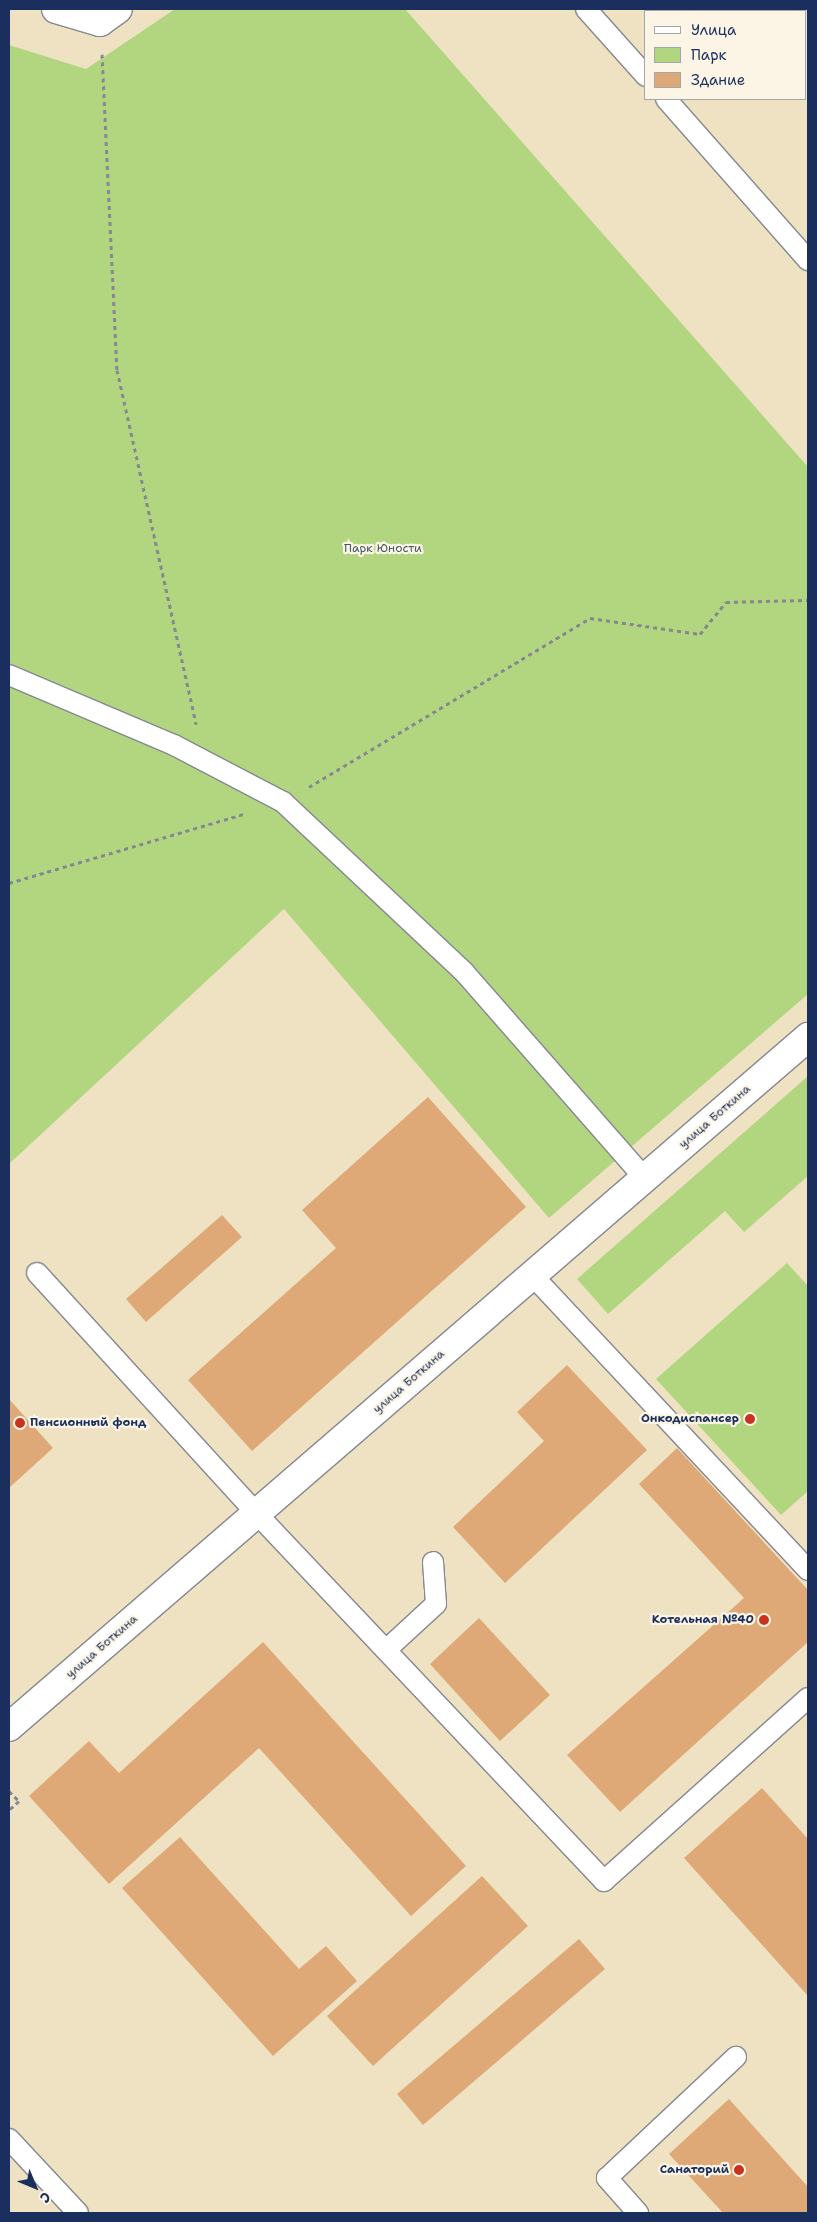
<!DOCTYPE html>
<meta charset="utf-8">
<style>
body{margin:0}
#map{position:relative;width:817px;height:2222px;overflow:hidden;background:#efe2c2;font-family:"Shantell Sans",sans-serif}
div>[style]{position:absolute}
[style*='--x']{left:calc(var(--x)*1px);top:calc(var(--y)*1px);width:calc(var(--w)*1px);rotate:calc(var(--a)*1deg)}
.green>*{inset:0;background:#b2d680}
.building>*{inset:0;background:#dea976}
.path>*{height:3px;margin-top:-1.5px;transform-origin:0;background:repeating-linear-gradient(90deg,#858890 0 4px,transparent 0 8px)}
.roads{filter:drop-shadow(1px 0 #858890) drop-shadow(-1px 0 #858890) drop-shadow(0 1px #858890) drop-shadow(0 -1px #858890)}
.lane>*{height:20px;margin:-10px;padding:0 10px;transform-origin:10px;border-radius:10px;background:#fff}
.street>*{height:28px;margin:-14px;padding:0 14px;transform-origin:14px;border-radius:14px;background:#fff}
.dots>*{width:14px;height:14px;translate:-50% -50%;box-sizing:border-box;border:2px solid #fcf5e5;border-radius:50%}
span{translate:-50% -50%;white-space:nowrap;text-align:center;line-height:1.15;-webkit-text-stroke:4.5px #fcf5e5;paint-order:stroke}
.park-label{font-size:12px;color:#415966}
.street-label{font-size:12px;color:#1b2f5e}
.poi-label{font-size:12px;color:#1b2f5e;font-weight:700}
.right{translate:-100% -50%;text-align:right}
.left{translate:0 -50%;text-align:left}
.frame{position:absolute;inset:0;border:10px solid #1b2f5e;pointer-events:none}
.legend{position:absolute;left:644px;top:10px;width:162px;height:90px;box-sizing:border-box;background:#fcf5e5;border:1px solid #a2a6af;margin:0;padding:6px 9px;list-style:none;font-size:15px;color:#1b2f5e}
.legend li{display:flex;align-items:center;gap:10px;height:25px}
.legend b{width:25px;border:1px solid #a2a6af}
.north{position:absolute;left:10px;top:2162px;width:50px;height:50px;-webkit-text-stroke:4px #fcf5e5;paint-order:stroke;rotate:135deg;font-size:14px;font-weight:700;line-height:20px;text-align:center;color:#1b2f5e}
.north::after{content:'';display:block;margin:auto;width:18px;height:22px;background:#1b2f5e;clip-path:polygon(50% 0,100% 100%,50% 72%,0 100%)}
</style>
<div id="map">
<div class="green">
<div style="clip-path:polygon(175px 9px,405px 9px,808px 467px,808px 994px,549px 1218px,284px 909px,9px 1164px,9px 45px,86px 69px)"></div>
<div style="clip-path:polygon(808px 1076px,808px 1176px,744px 1232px,725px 1211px,608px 1314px,577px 1279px)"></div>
<div style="clip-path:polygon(787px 1263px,808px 1286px,808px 1491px,781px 1515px,656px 1379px)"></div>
</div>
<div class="building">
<div style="clip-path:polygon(428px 1097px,526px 1207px,252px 1451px,188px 1380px,336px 1248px,302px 1210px)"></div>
<div style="clip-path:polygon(222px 1215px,242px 1237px,146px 1322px,126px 1299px)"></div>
<div style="clip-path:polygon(567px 1365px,647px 1450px,505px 1583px,453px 1527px,544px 1441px,517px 1412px)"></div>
<div style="clip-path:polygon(9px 1399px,53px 1448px,9px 1488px)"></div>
<div style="clip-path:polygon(677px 1448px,808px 1590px,808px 1642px,620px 1812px,567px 1755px,744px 1598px,639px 1484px)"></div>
<div style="clip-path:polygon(479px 1618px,550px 1695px,500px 1741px,430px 1664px)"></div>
<div style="clip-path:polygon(263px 1642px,466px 1866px,411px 1916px,259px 1748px,109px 1884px,29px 1796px,89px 1741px,119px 1773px)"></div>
<div style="clip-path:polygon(762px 1788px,808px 1839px,808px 1996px,684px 1858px)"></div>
<div style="clip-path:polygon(180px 1837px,299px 1969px,326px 1946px,357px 1981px,273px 2056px,122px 1888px)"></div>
<div style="clip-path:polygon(482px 1876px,528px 1926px,373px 2066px,327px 2016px)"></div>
<div style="clip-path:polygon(579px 1939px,605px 1969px,423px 2125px,397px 2094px)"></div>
<div style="clip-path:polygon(729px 2099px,808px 2187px,808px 2213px,723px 2213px,669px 2154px)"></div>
</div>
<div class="path">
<div style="--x:102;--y:54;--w:316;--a:87.3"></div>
<div style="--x:117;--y:370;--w:363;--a:77.4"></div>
<div style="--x:309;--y:787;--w:328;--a:-31"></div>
<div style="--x:590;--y:618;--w:111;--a:8.3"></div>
<div style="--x:700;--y:634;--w:41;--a:-50.9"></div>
<div style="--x:726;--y:602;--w:82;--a:-1.4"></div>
<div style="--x:9;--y:883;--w:244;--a:-16.4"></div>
<div style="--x:9;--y:1791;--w:14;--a:45"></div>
<div style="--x:19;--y:1801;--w:13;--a:138"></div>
</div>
<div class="roads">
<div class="lane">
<div style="--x:586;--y:9;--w:90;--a:48.2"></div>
<div style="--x:666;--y:99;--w:215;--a:48.6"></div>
<div style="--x:9;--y:675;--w:179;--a:23"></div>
<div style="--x:174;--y:745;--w:123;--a:27.6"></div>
<div style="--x:283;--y:802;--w:248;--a:43.2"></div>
<div style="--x:464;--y:972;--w:275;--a:48.8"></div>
<div style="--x:37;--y:1273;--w:326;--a:47.6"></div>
<div style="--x:257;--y:1514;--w:505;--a:46.6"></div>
<div style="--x:604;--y:1881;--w:274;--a:-41.9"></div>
<div style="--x:532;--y:1275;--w:404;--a:46.9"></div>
<div style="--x:386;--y:1650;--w:68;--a:-42.6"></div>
<div style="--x:436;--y:1604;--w:42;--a:-94.1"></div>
<div style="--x:9;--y:2139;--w:101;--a:47"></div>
<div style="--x:638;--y:2213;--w:47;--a:-131.5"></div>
<div style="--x:607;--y:2178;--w:177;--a:-43.2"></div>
</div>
<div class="street">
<div style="--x:56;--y:9;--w:46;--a:16.5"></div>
<div style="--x:100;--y:22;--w:22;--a:-36"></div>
<div style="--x:9;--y:1727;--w:1056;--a:-40.81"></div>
</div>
</div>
<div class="dots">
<div style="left:750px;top:1419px;background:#c8321e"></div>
<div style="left:20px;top:1423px;background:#c8321e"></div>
<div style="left:764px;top:1620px;background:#c8321e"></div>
<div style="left:739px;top:2170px;background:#c8321e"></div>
</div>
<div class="park-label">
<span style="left:383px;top:549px">Парк Юности</span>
</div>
<div class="street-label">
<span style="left:715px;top:1117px;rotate:-41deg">улица Боткина</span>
<span style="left:409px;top:1382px;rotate:-41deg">улица Боткина</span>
<span style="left:102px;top:1647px;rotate:-41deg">улица Боткина</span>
</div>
<div class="poi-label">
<span class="right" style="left:739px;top:1419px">Онкодиспансер</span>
<span class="left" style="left:30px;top:1423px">Пенсионный фонд</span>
<span class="right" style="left:754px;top:1620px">Котельная №40</span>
<span class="right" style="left:729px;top:2170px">Санаторий</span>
</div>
<div class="frame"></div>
<ul class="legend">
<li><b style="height:6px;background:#fff"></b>Улица</li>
<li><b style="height:14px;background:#b2d680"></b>Парк</li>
<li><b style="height:14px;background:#dea976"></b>Здание</li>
</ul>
<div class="north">С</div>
</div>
